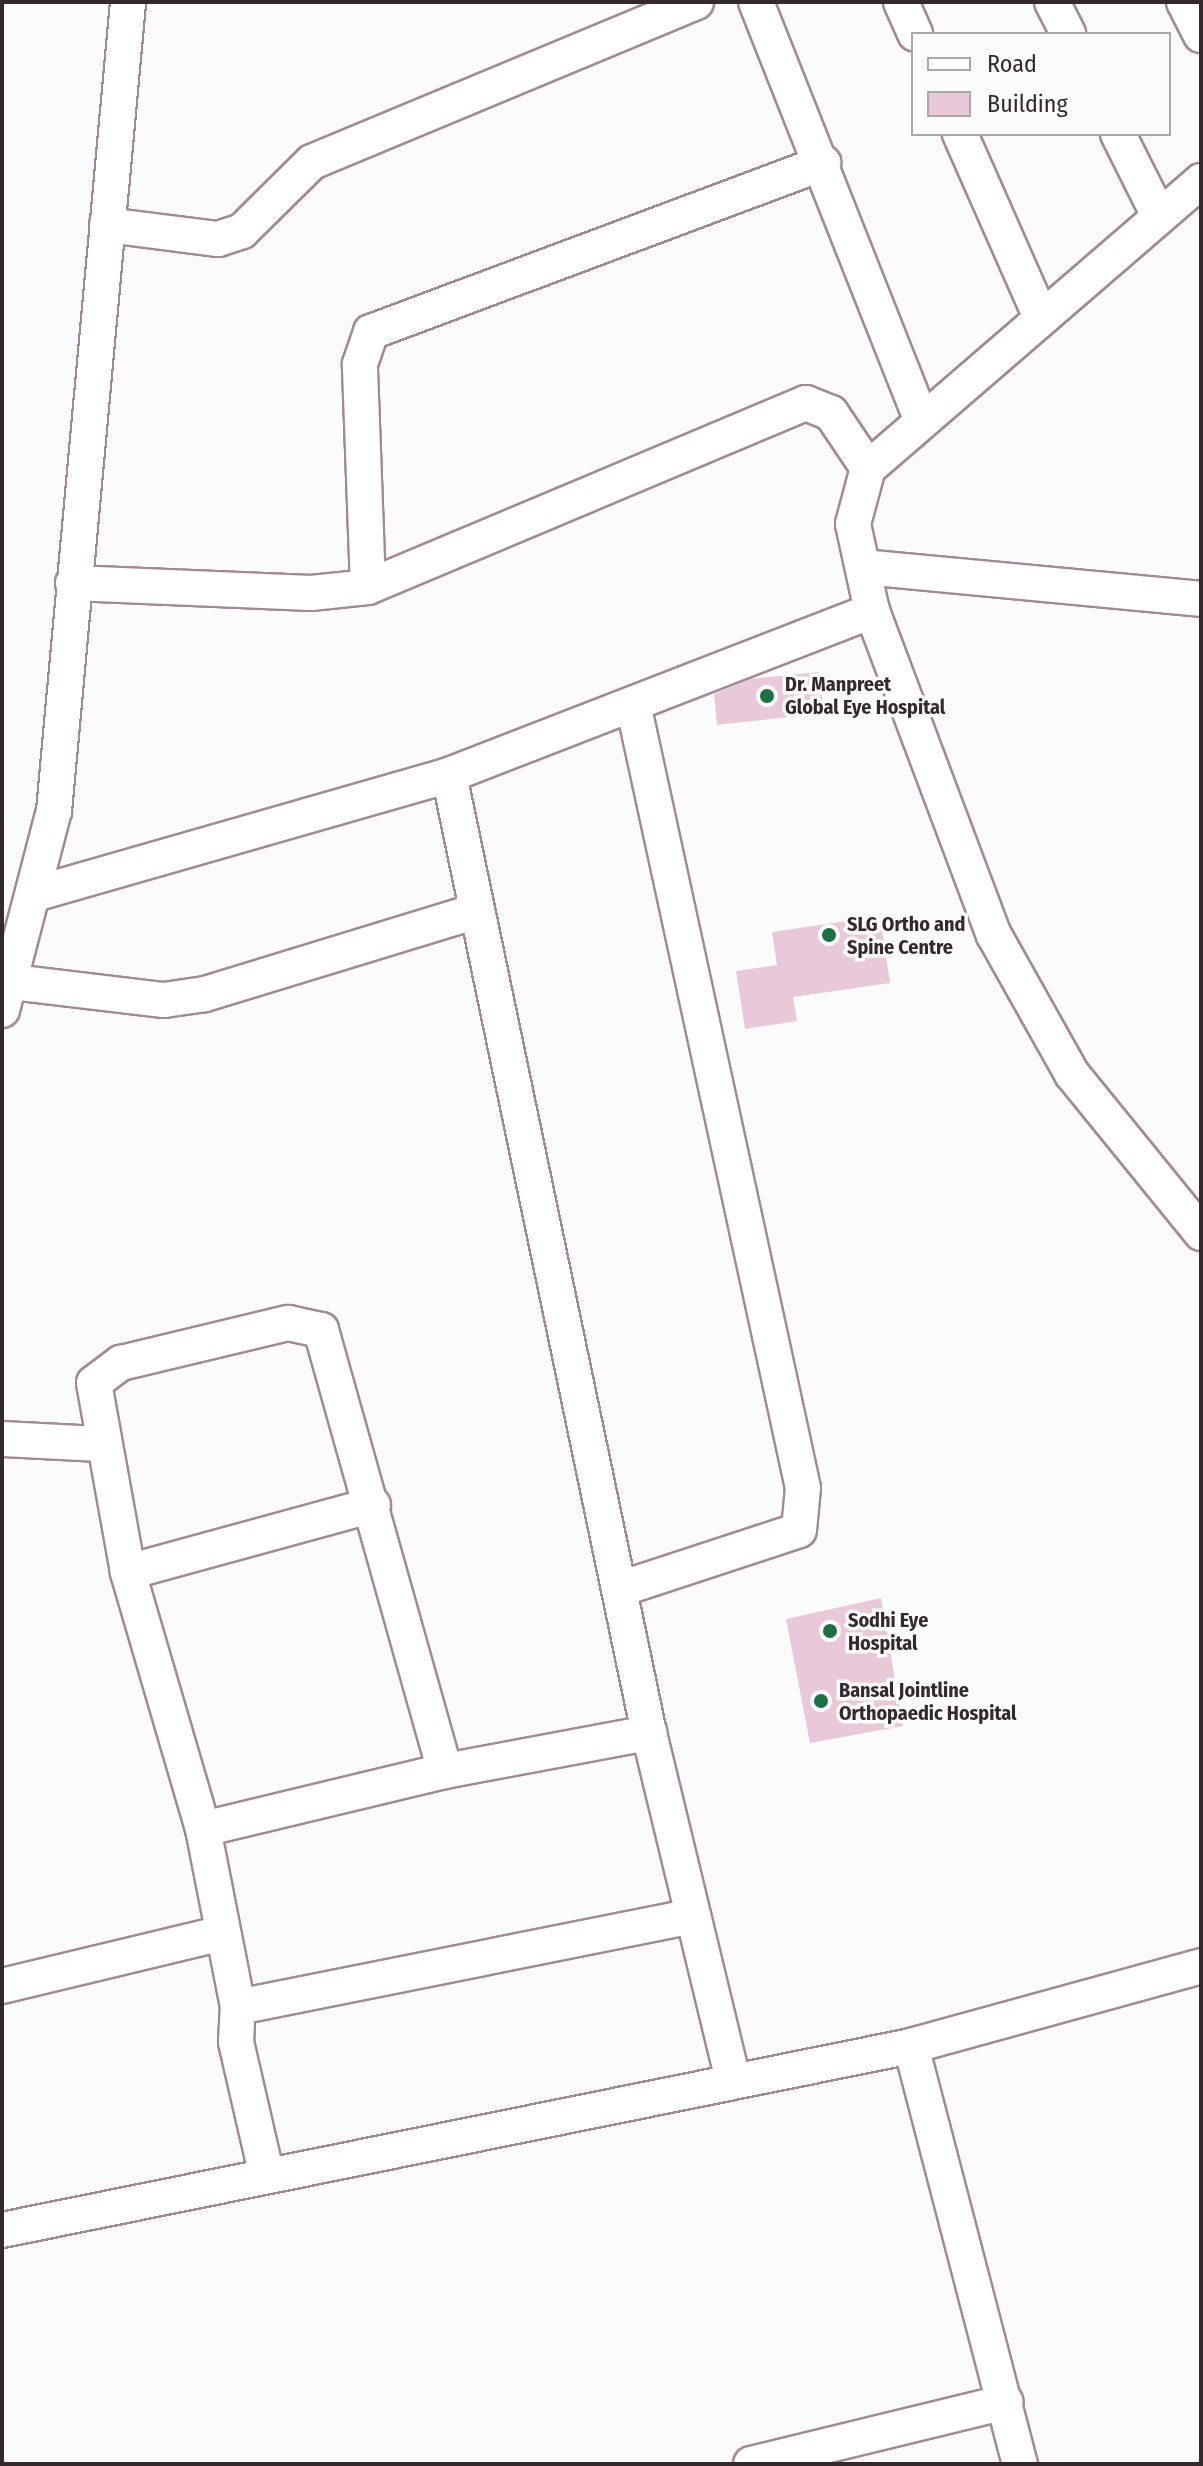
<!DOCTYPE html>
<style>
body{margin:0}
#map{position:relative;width:1203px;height:2466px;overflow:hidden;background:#fbfbfb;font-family:"Fira Sans Condensed",sans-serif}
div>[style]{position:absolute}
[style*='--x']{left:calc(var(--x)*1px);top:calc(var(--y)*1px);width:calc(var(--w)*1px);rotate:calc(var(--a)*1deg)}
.building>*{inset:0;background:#e9c8da}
.roads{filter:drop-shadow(2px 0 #a48898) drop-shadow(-2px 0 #a48898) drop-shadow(0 2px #a48898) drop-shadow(0 -2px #a48898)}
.minor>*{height:34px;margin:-17px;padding:0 17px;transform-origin:17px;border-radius:17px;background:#fff}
.dots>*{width:22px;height:22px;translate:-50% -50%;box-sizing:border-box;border:4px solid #fbfbfb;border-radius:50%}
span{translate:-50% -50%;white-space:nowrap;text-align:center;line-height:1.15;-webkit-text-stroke:7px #fbfbfb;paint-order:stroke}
.poi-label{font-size:20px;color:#352930;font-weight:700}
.left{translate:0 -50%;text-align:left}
.frame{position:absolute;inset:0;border:4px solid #352930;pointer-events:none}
.legend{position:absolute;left:911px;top:32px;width:260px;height:104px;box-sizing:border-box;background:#fbfbfb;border:2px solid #aca7aa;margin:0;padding:10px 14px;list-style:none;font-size:24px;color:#352930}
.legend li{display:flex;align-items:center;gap:16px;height:40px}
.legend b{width:40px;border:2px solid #aca7aa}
</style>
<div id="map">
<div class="building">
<div style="clip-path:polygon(819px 672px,824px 713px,717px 725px,714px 694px,751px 679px)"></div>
<div style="clip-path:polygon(880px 916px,890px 983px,793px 997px,797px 1021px,745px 1029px,736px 971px,777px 965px,772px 932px)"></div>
<div style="clip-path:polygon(881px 1598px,903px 1726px,810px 1743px,786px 1619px)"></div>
</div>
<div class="roads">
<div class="minor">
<div style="--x:756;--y:2;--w:446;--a:68.4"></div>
<div style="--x:901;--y:2;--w:35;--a:66"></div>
<div style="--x:1052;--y:2;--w:36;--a:63"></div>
<div style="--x:1184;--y:2;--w:37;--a:63"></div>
<div style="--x:960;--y:134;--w:198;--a:66.2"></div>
<div style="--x:1118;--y:134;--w:89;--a:63.4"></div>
<div style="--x:1201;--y:181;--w:440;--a:139.2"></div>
<div style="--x:868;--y:468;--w:58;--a:105"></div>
<div style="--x:853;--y:524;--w:89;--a:77.7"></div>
<div style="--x:872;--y:611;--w:346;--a:69.4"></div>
<div style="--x:994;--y:935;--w:159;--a:60.7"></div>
<div style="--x:1072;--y:1074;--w:205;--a:50.9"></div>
<div style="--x:107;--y:225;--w:112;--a:7.2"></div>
<div style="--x:218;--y:239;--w:25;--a:-18"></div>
<div style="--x:242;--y:231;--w:98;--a:-44.6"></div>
<div style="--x:312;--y:162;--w:416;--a:-22.6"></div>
<div style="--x:863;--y:567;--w:340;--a:5.4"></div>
<div style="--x:73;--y:583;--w:238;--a:2.4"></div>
<div style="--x:311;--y:593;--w:57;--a:-6"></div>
<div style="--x:368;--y:587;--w:475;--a:-22.8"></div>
<div style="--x:806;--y:403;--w:27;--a:22"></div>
<div style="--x:831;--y:413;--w:66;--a:56.1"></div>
<div style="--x:368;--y:587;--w:223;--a:-92.1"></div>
<div style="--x:360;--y:364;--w:34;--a:-71"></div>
<div style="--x:371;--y:332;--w:483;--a:-20.5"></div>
<div style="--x:449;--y:775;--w:979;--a:78.21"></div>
<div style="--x:649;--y:1733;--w:354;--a:76.4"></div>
<div style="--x:38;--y:893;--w:428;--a:-16"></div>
<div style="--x:449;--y:775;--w:454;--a:-21.2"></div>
<div style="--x:12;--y:982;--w:153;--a:6.8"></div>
<div style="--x:164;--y:1000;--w:41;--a:-8.3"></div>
<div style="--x:205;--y:994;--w:281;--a:-17"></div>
<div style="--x:2;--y:1010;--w:206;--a:-75.4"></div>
<div style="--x:54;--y:811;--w:812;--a:-84.77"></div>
<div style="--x:2;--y:1439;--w:100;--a:2.9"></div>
<div style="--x:128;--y:1572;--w:254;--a:-15.3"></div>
<div style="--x:620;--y:1589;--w:188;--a:-18.2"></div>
<div style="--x:799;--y:1530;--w:42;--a:-84.6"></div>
<div style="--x:803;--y:1488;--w:798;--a:-102.23"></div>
<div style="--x:203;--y:1829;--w:249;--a:-13.5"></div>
<div style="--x:2;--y:1986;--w:227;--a:-13.5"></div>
<div style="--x:238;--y:2007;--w:461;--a:-11.3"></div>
<div style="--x:911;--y:2046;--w:432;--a:75.4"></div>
<div style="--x:266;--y:2172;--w:133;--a:-103"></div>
<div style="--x:236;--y:2042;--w:35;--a:-87"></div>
<div style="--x:238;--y:2007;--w:181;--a:-101.1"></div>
<div style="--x:203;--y:1829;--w:268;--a:-106.3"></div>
<div style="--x:128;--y:1572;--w:192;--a:-100.2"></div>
<div style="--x:94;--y:1383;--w:34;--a:-37"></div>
<div style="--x:121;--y:1363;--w:172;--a:-13.5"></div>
<div style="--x:288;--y:1323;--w:34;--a:12"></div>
<div style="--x:321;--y:1330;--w:458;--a:74.3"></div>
<div style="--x:445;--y:1771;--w:208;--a:-10.6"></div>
<div style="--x:2;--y:2230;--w:927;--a:-11.44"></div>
<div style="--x:911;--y:2046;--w:301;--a:-15.4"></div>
<div style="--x:751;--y:2464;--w:262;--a:-13.7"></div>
</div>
</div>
<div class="dots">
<div style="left:767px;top:696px;background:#1d7041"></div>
<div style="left:829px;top:935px;background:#1d7041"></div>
<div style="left:830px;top:1631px;background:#1d7041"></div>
<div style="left:821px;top:1701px;background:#1d7041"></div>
</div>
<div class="poi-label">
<span class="left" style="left:785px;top:696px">Dr. Manpreet<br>Global Eye Hospital</span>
<span class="left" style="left:847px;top:936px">SLG Ortho and<br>Spine Centre</span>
<span class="left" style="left:848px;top:1632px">Sodhi Eye<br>Hospital</span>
<span class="left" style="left:839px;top:1702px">Bansal Jointline<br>Orthopaedic Hospital</span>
</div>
<div class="frame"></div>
<ul class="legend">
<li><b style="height:10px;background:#fff"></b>Road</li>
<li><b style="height:22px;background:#e9c8da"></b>Building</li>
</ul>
</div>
